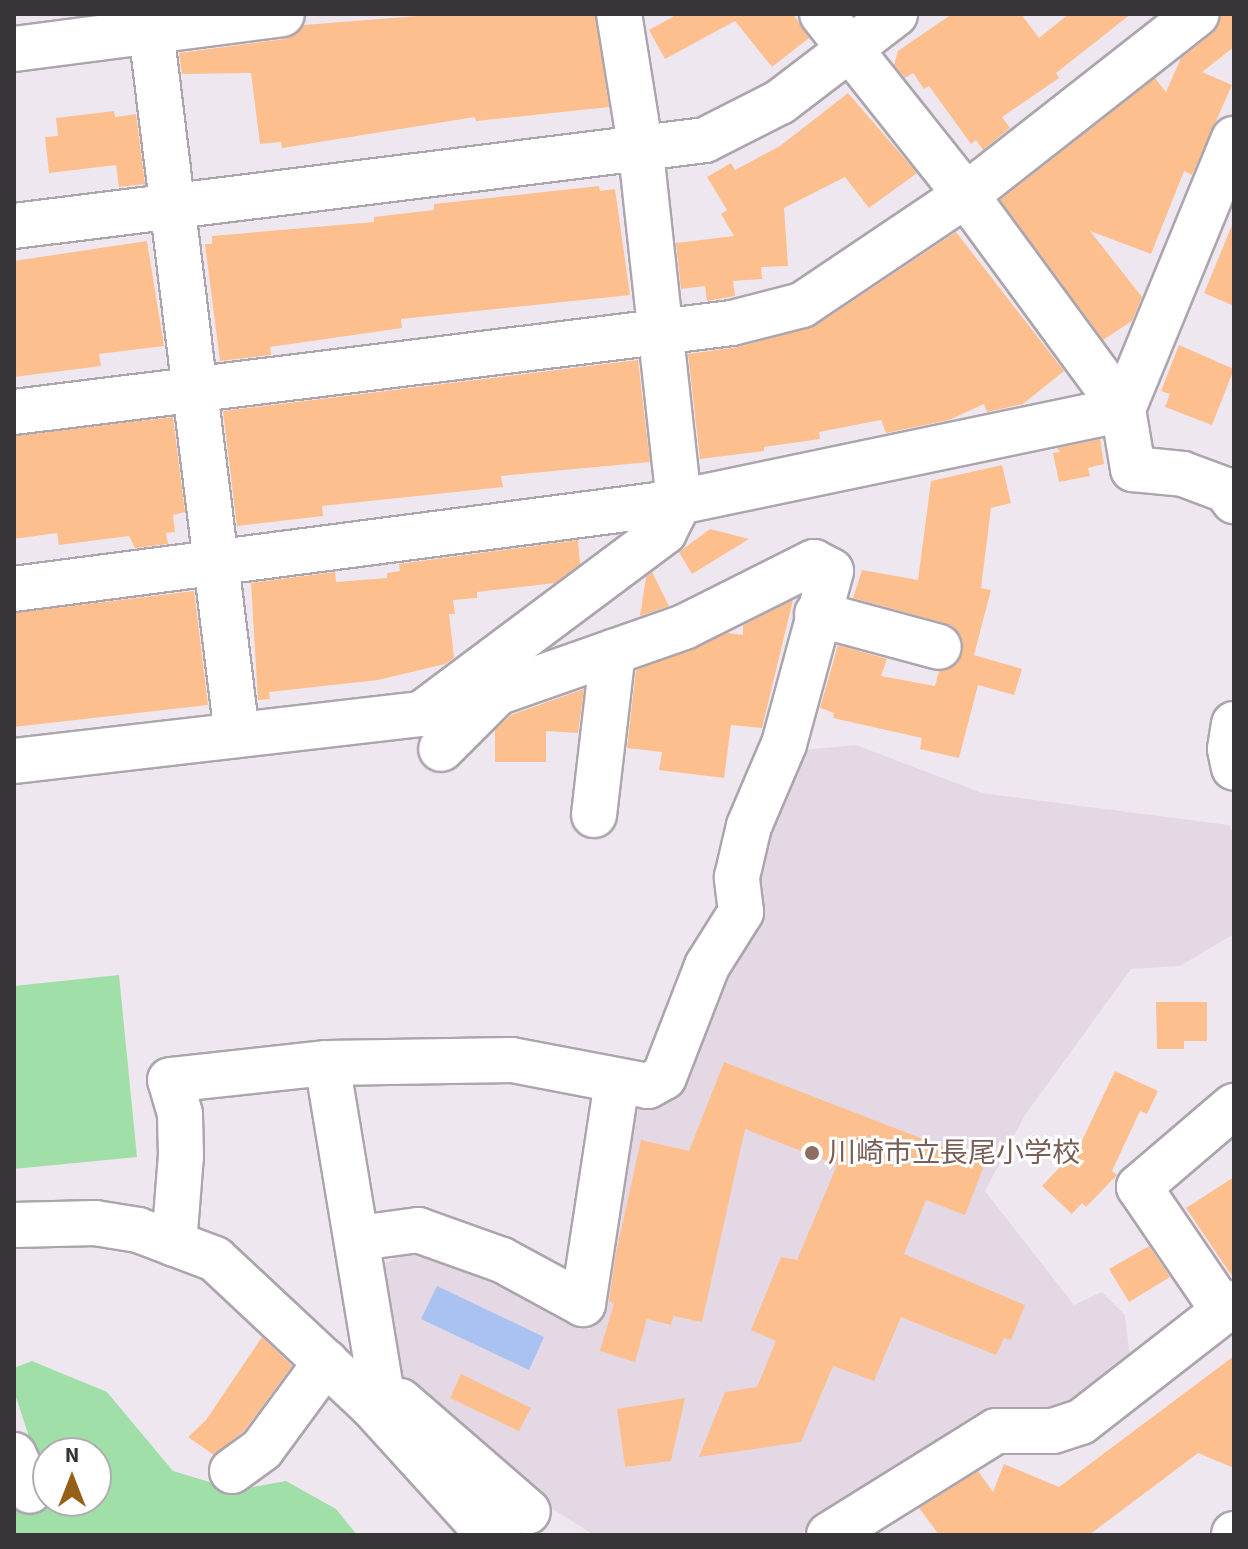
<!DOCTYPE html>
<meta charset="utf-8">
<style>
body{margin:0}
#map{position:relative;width:1248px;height:1549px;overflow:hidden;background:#efe7f0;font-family:"Source Sans 3","Noto Sans JP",sans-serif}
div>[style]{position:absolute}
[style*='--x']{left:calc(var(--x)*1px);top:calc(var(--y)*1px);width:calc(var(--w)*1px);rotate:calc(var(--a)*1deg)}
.built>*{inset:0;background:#e4d8e5}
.green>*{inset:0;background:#a0dfa8}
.water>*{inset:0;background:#a9c2f1}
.building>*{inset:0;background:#fdbf8d}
.roads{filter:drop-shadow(2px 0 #aca5ad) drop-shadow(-2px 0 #aca5ad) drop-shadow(0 2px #aca5ad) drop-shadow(0 -2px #aca5ad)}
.minor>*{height:44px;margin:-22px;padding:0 22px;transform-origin:22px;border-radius:22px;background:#fff}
.dots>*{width:22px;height:22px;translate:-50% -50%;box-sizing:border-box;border:4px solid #fff;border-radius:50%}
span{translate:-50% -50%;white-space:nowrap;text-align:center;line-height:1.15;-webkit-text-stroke:6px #fff;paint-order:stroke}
.education-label{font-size:28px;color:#785e54}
.left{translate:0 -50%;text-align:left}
.frame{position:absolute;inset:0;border:16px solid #383538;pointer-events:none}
.north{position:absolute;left:32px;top:1437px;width:80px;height:80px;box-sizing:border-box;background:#fff;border:2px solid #afaeaf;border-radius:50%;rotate:0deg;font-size:22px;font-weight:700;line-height:32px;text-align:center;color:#383538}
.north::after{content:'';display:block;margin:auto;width:28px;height:36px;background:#965f18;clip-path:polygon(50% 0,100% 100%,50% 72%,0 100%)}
</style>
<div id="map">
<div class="built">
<div style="clip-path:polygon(856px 745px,982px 793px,1229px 825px,1234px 835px,1234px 934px,1180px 966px,1131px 969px,1025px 1115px,985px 1191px,1074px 1305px,1102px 1292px,1125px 1315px,1131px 1366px,1052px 1417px,996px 1416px,797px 1535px,594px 1535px,524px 1491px,400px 1378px,379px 1266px,405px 1254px,438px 1257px,590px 1330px,626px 1105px,640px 1097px,668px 1103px,792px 751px)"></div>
</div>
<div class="green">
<div style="clip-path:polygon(119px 975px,137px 1157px,14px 1169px,14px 986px)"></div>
<div style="clip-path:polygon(evenodd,32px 1361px,107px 1392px,173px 1471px,236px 1490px,286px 1481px,336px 1509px,357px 1535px,14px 1535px,14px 1457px,32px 1446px,14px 1391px,14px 1368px,32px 1361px,48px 1453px,96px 1453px,96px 1501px,48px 1501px,48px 1453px)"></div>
</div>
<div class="water">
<div style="clip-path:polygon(437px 1286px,544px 1337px,529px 1370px,421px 1319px)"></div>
</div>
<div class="building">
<div style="clip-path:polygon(442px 14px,595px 14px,609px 107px,476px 121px,475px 117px,282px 148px,281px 142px,260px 144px,251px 73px,182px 74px,179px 53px,285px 39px,304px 25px)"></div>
<div style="clip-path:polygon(678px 14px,793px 14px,809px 38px,772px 67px,735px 21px,665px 59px,649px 30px)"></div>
<div style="clip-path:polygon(952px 14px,1021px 14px,1039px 38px,1069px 14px,1131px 14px,1056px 73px,1059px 78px,1002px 117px,1010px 128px,983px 150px,976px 140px,971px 144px,929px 86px,924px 89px,913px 73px,905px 78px,894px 65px,898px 51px)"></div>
<div style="clip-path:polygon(1221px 14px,1234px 14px,1234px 47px,1202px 72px,1232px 85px,1192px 175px,1184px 171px,1151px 254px,1090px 231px,1142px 297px,1132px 321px,1103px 340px,1000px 200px,1155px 78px,1166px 92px,1181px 58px,1213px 33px)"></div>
<div style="clip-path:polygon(848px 93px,917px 173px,869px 208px,845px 177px,784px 208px,788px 266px,761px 267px,762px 279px,733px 281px,735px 296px,707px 301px,705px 286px,681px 289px,676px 243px,734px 236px,721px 214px,727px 210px,707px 177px,731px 163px,735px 170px,780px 146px)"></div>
<div style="clip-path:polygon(114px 111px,115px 117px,136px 114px,145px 184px,119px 187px,116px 165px,49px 173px,45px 137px,58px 136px,56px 118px)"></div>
<div style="clip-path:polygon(599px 186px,600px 191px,615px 189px,630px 295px,401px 319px,402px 328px,270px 347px,271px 355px,220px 361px,205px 244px,212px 244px,212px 236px,374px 222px,374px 217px,434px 210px,434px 204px)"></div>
<div style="clip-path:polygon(1233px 223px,1234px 223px,1234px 306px,1204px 293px)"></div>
<div style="clip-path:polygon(956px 232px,1064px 371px,1023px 404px,987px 412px,984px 404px,949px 420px,886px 433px,881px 420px,819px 432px,820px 439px,764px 447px,764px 451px,700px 459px,688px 354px,738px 347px,815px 326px)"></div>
<div style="clip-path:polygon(147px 241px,164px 346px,99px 354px,101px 366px,14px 377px,14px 261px)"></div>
<div style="clip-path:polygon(1179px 345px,1234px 369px,1212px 425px,1165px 407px,1170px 394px,1161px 391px)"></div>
<div style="clip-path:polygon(638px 360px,650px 462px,501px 476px,503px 487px,322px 506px,323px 516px,237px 526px,223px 411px)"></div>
<div style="clip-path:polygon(173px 417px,185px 512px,173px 515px,175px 532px,166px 533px,168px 544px,135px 548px,129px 536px,59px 545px,57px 533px,14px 539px,14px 436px)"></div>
<div style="clip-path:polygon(1100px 439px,1104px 464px,1088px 468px,1090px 476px,1059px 482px,1053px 453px,1060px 452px,1057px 448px)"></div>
<div style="clip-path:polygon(1002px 465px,1011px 503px,991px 508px,981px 588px,991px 590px,974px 655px,1022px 669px,1014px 695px,978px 685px,959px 758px,920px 749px,922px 738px,833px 718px,834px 713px,820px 708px,838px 645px,887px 659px,881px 676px,935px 686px,939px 671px,957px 664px,963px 641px,951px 625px,853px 598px,862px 570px,918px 580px,931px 481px)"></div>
<div style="clip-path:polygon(710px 529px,749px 539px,692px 574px,679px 552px)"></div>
<div style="clip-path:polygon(578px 540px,580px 564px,555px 583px,477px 592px,477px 598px,453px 600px,455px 614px,449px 614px,454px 658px,445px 664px,378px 680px,269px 692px,270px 699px,258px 700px,251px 583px,335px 572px,336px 582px,387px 578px,387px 573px,400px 571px,399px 564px)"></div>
<div style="clip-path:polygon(652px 572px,669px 606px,640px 616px,646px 577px)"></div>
<div style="clip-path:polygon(194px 591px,208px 705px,14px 727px,14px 613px)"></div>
<div style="clip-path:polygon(793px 600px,762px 728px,731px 725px,724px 778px,659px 770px,662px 752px,627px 748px,636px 670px,728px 633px,743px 635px,743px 625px)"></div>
<div style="clip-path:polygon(584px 689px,578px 733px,546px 731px,546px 762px,495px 762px,495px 730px,511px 715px)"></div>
<div style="clip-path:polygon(1156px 1002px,1207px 1002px,1207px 1041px,1184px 1041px,1184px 1049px,1157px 1049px)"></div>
<div style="clip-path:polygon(724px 1062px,985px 1163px,965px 1215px,926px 1200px,904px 1254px,1025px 1305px,1011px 1340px,1004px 1338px,996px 1355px,901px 1317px,874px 1381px,833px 1366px,801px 1442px,699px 1457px,725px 1392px,757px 1387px,776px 1341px,751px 1330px,781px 1257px,797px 1260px,837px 1165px,745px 1129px,702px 1322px,673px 1316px,671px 1325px,647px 1319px,635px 1362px,600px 1351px,614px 1303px,609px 1302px,616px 1253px,641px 1140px,689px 1151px)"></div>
<div style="clip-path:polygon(1115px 1071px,1158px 1091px,1147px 1114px,1140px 1111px,1112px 1171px,1117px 1175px,1086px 1207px,1082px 1203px,1072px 1214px,1042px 1186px,1079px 1147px)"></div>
<div style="clip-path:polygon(1234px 1177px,1234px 1279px,1186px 1208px)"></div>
<div style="clip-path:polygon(1149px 1246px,1170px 1277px,1129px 1302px,1109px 1269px)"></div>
<div style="clip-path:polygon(262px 1337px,292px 1366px,244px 1431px,214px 1455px,188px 1437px,206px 1420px)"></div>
<div style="clip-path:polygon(1234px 1356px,1234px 1468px,1198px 1453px,1089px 1535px,939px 1535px,919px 1508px,978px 1471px,993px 1492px,1004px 1464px,1059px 1487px)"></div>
<div style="clip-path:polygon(461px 1374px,531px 1408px,519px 1431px,450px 1398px)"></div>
<div style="clip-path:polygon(685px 1398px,671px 1461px,625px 1467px,617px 1409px)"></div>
</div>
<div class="roads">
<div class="minor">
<div style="--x:149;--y:14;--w:726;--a:83.04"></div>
<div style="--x:822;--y:14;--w:231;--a:51.5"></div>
<div style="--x:966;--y:195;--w:265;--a:53.7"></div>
<div style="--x:1123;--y:409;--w:61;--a:80.5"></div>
<div style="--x:1133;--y:469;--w:50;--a:5.7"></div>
<div style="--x:1183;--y:474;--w:46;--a:20.4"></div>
<div style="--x:1226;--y:490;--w:14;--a:54"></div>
<div style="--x:14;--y:49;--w:270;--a:-7.4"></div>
<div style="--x:14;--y:226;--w:696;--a:-7.09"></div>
<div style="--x:705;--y:140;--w:84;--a:-26.9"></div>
<div style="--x:780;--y:102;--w:145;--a:-37.4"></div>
<div style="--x:14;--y:412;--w:723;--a:-7.07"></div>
<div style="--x:732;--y:323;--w:72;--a:-14.4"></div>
<div style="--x:802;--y:305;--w:197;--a:-33.9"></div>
<div style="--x:966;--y:195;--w:293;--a:-38.1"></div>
<div style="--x:14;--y:589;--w:671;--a:-7.45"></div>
<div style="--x:679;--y:502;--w:454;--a:-11.8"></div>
<div style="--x:1123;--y:409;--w:292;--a:-67.7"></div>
<div style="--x:817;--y:614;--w:126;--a:15.1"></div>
<div style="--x:1234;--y:724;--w:25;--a:99"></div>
<div style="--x:1230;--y:749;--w:19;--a:78"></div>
<div style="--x:14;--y:761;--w:410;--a:-6.6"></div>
<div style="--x:421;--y:714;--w:304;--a:-36.8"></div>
<div style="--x:664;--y:532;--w:34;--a:-63"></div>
<div style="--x:679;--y:502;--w:353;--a:-96.2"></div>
<div style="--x:641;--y:151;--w:139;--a:-99.1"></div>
<div style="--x:594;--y:815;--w:164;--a:-83.4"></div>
<div style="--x:327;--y:1063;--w:325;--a:80.6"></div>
<div style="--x:380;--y:1384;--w:23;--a:110"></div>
<div style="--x:14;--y:1225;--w:81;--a:-1.4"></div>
<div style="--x:95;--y:1223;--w:44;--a:9.2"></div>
<div style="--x:138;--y:1230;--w:82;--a:20.6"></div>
<div style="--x:215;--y:1259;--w:215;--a:43.1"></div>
<div style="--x:372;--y:1406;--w:151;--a:47.7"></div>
<div style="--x:474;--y:1518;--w:30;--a:34"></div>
<div style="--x:359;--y:1238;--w:60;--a:-7.7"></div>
<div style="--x:418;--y:1230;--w:89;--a:19.7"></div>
<div style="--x:502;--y:1260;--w:92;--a:28.5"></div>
<div style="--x:583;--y:1304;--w:225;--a:-81.3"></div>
<div style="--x:174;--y:1244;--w:88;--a:-85.5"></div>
<div style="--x:181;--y:1156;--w:42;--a:-91.4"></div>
<div style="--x:180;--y:1114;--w:35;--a:-106"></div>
<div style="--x:170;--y:1080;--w:158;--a:-6.2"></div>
<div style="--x:327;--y:1063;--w:185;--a:-0.9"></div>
<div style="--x:512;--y:1060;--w:138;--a:10.8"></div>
<div style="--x:648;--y:1086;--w:18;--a:-29"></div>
<div style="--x:664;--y:1077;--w:119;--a:-68.8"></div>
<div style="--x:707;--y:966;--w:64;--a:-57.8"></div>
<div style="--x:741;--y:912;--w:35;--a:-97"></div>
<div style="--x:737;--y:877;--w:52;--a:-76.8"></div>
<div style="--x:749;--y:826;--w:89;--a:-66.9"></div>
<div style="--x:784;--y:744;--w:179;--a:-74.8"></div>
<div style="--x:831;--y:571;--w:19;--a:-152"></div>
<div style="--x:814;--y:562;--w:145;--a:153.4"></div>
<div style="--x:684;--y:627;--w:198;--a:160.6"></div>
<div style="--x:497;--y:693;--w:79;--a:135"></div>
<div style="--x:1223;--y:1310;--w:149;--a:-124.3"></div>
<div style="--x:1139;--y:1187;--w:125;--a:-40.5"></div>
<div style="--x:400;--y:1401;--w:169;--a:40.9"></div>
<div style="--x:14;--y:1455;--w:39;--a:66"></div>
<div style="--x:232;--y:1471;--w:37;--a:-36"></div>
<div style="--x:262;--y:1449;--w:108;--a:-53.7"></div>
<div style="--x:829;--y:1535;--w:197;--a:-31.9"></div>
<div style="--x:996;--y:1431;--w:57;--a:0"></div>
<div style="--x:1053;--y:1431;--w:29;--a:-18"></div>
<div style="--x:1081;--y:1422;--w:194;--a:-37.9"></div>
<div style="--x:1234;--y:1535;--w:1;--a:-90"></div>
</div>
</div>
<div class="dots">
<div style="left:812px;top:1153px;background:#8d6e63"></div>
</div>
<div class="education-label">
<span class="left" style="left:828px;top:1153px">川崎市立長尾小学校</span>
</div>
<div class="frame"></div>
<div class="north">N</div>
</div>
